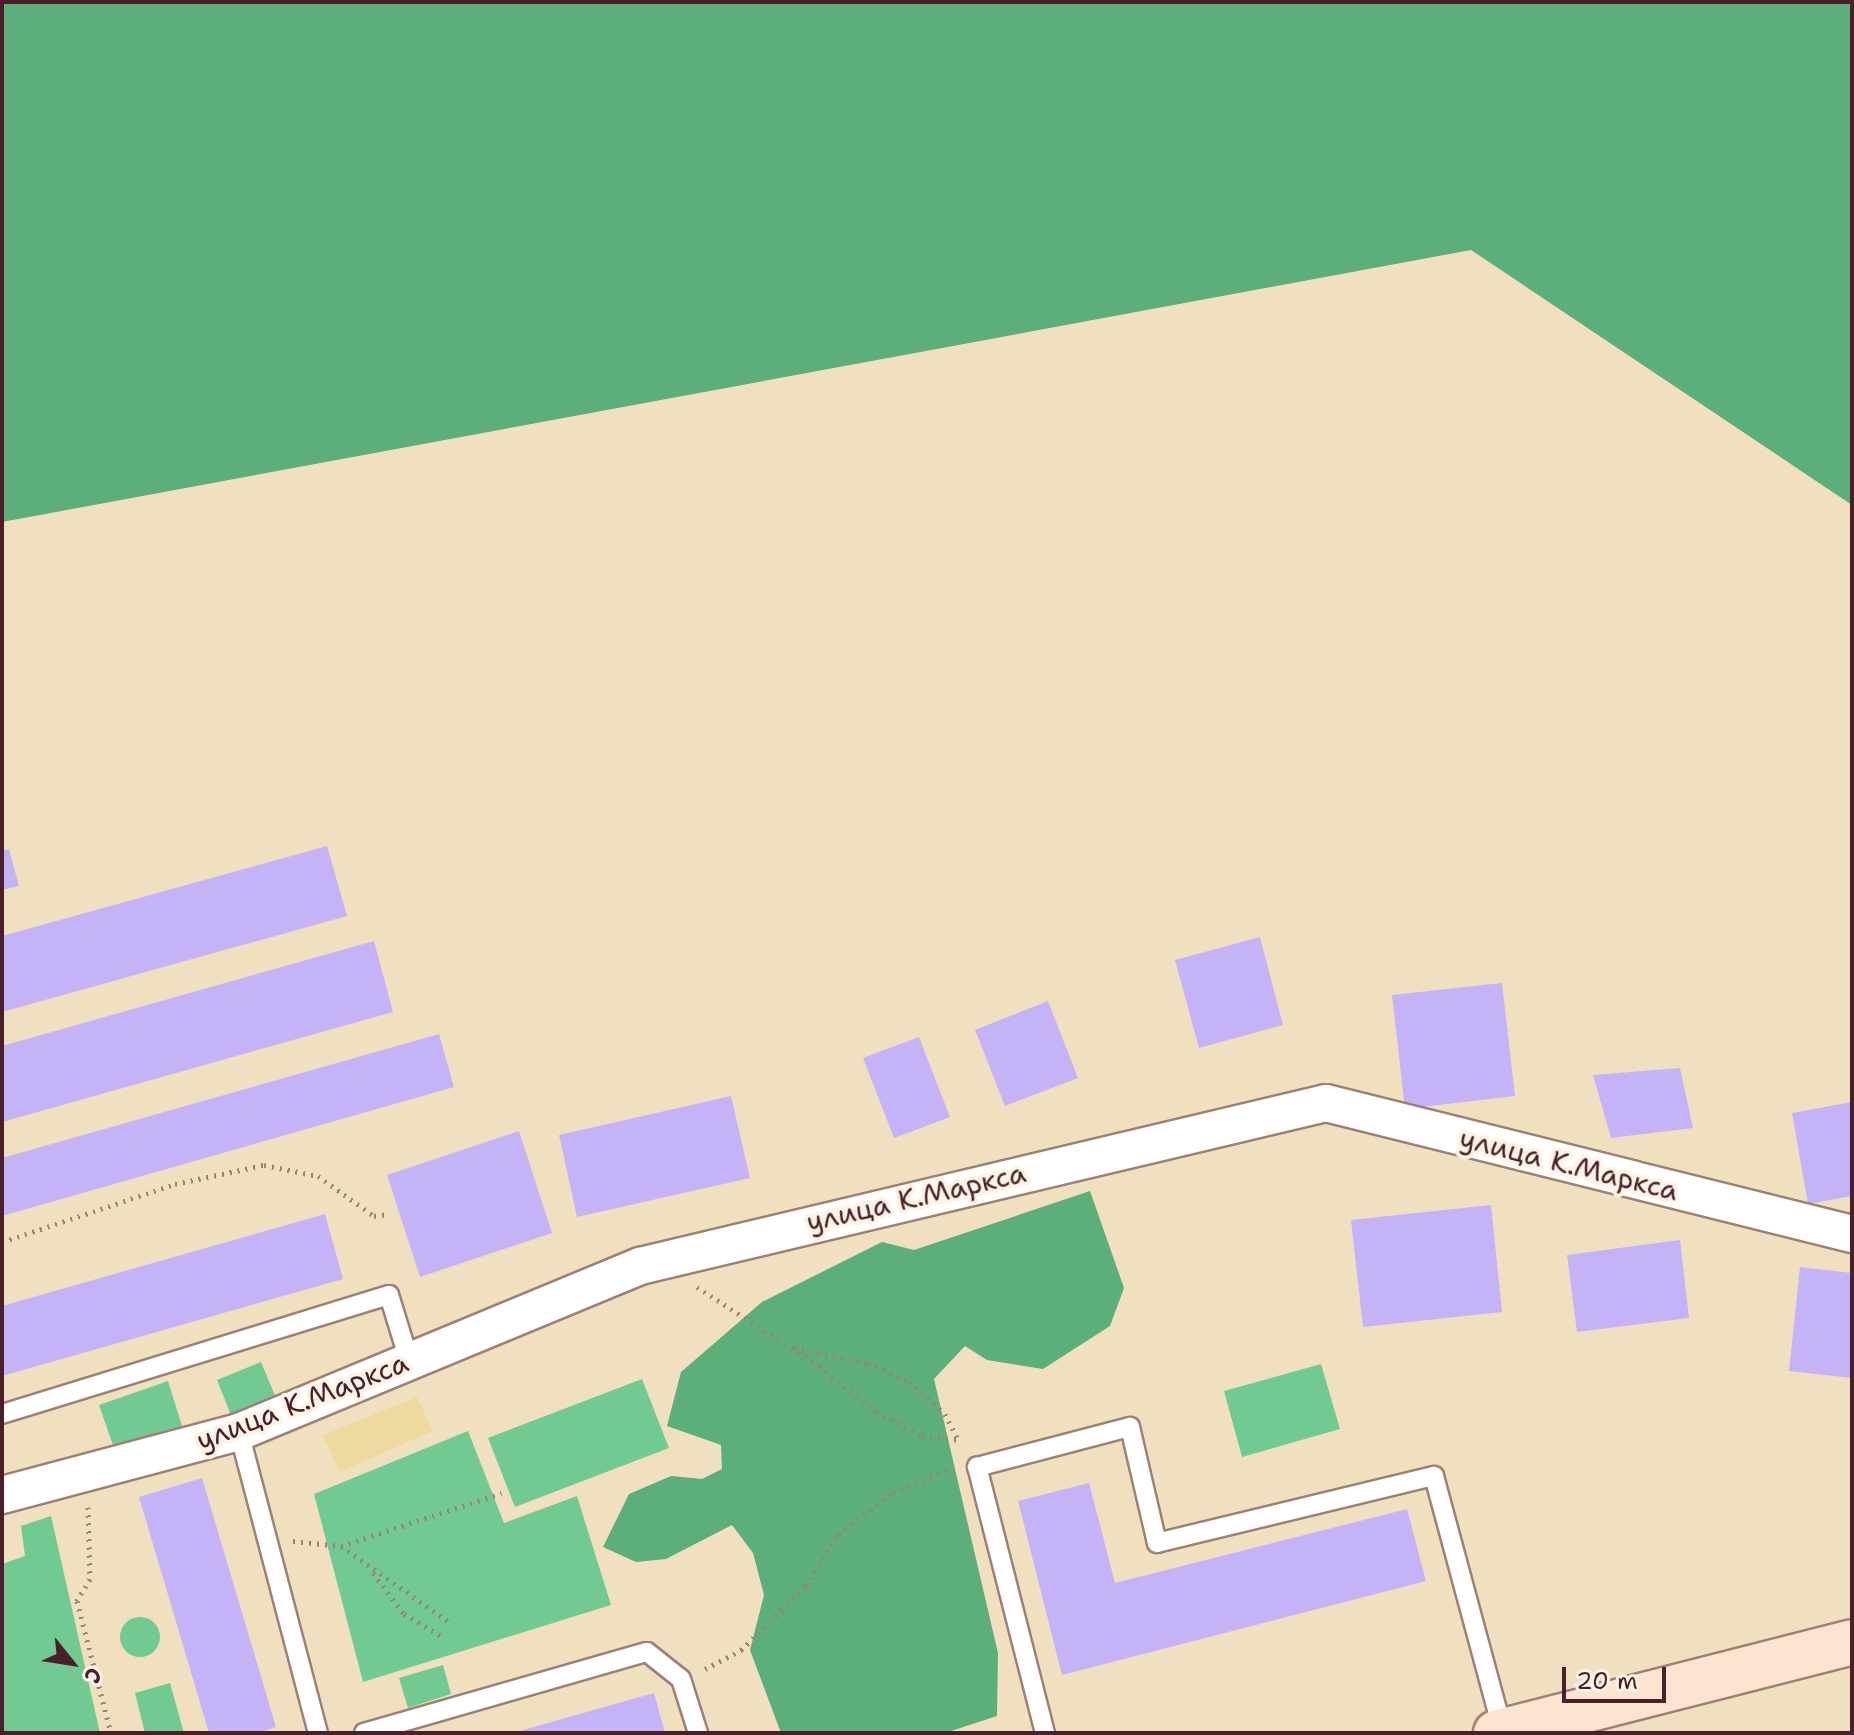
<!DOCTYPE html>
<meta charset="utf-8">
<style>
body{margin:0}
#map{position:relative;width:1854px;height:1735px;overflow:hidden;background:#f0e0c0;font-family:"Shantell Sans",sans-serif}
div>[style]{position:absolute}
[style*='--x']{left:calc(var(--x)*1px);top:calc(var(--y)*1px);width:calc(var(--w)*1px);rotate:calc(var(--a)*1deg)}
.green>*{inset:0;background:#71ca91}
.round{border-radius:50%}
.forest>*{inset:0;background:#5cae7b}
.sand>*{inset:0;background:#eeda9e}
.building>*{inset:0;background:#c4b3f7}
.path>*{height:5px;margin-top:-2.5px;transform-origin:0;background:repeating-linear-gradient(90deg,#9d8076 0 2px,transparent 0 8px)}
.roads{filter:drop-shadow(2px 0 #9d8076) drop-shadow(-2px 0 #9d8076) drop-shadow(0 2px #9d8076) drop-shadow(0 -2px #9d8076)}
.lane>*{height:18px;margin:-9px;padding:0 9px;transform-origin:9px;border-radius:9px;background:#fff}
.street>*{height:36px;margin:-18px;padding:0 18px;transform-origin:18px;border-radius:18px;background:#fff}
.secondary>*{height:44px;margin:-22px;padding:0 22px;transform-origin:22px;border-radius:22px;background:#fde4d1}
span{translate:-50% -50%;white-space:nowrap;text-align:center;line-height:1.15;-webkit-text-stroke:8px #fcf5e5;paint-order:stroke}
.street-label{font-size:28px;color:#4a1f2b}
.frame{position:absolute;inset:0;border:4px solid #4a1f2b;pointer-events:none}
.north{position:absolute;left:32px;top:1623px;width:80px;height:80px;-webkit-text-stroke:6px #fcf5e5;paint-order:stroke;rotate:120deg;font-size:22px;font-weight:700;line-height:32px;text-align:center;color:#4a1f2b}
.north::after{content:'';display:block;margin:auto;width:28px;height:36px;background:#4a1f2b;clip-path:polygon(50% 0,100% 100%,50% 72%,0 100%)}
.scale{position:absolute;left:1562px;top:1667px;width:104px;height:36px;box-sizing:border-box;border:4px solid #4a1f2b;border-top:0;padding-left:10px;font-size:24px;line-height:28px;white-space:nowrap;color:#4a1f2b;-webkit-text-stroke:6px #fcf5e5;paint-order:stroke}
</style>
<div id="map">
<div class="green">
<div style="clip-path:polygon(261px 1362px,276px 1398px,231px 1415px,217px 1380px)"></div>
<div style="clip-path:polygon(1321px 1364px,1340px 1429px,1242px 1457px,1224px 1391px)"></div>
<div style="clip-path:polygon(642px 1379px,669px 1448px,515px 1507px,488px 1438px)"></div>
<div style="clip-path:polygon(168px 1381px,182px 1426px,114px 1448px,99px 1405px)"></div>
<div style="clip-path:polygon(468px 1431px,504px 1523px,577px 1496px,611px 1605px,363px 1682px,314px 1494px)"></div>
<div style="clip-path:polygon(51px 1516px,100px 1733px,2px 1733px,2px 1564px,25px 1556px,21px 1526px)"></div>
<div class="round" style="left:120px;top:1617px;width:40px;height:40px"></div>
<div style="clip-path:polygon(443px 1665px,451px 1694px,408px 1708px,399px 1678px)"></div>
<div style="clip-path:polygon(170px 1683px,184px 1733px,145px 1733px,135px 1693px)"></div>
</div>
<div class="forest">
<div style="clip-path:polygon(2px 2px,1852px 2px,1852px 505px,1471px 250px,2px 522px)"></div>
<div style="clip-path:polygon(1090px 1191px,1124px 1288px,1110px 1326px,1043px 1369px,987px 1360px,965px 1346px,934px 1379px,998px 1653px,997px 1716px,945px 1733px,781px 1733px,750px 1650px,764px 1595px,753px 1553px,732px 1525px,666px 1559px,636px 1562px,603px 1547px,629px 1494px,671px 1476px,702px 1479px,722px 1469px,721px 1445px,667px 1426px,681px 1372px,762px 1302px,882px 1242px,914px 1250px)"></div>
</div>
<div class="sand">
<div style="clip-path:polygon(417px 1397px,433px 1431px,339px 1472px,323px 1435px)"></div>
</div>
<div class="building">
<div style="clip-path:polygon(327px 846px,347px 916px,2px 1012px,2px 936px)"></div>
<div style="clip-path:polygon(9px 849px,19px 886px,2px 890px,2px 851px)"></div>
<div style="clip-path:polygon(1260px 937px,1283px 1025px,1199px 1048px,1175px 960px)"></div>
<div style="clip-path:polygon(374px 941px,393px 1012px,2px 1122px,2px 1046px)"></div>
<div style="clip-path:polygon(1502px 983px,1515px 1096px,1405px 1109px,1392px 995px)"></div>
<div style="clip-path:polygon(1048px 1001px,1078px 1078px,1005px 1106px,975px 1030px)"></div>
<div style="clip-path:polygon(439px 1034px,454px 1087px,2px 1216px,2px 1158px)"></div>
<div style="clip-path:polygon(919px 1037px,950px 1117px,894px 1138px,863px 1058px)"></div>
<div style="clip-path:polygon(1680px 1068px,1693px 1128px,1611px 1138px,1593px 1075px)"></div>
<div style="clip-path:polygon(731px 1096px,750px 1178px,577px 1217px,559px 1135px)"></div>
<div style="clip-path:polygon(1852px 1102px,1852px 1196px,1808px 1204px,1792px 1113px)"></div>
<div style="clip-path:polygon(519px 1131px,552px 1233px,420px 1277px,387px 1175px)"></div>
<div style="clip-path:polygon(1491px 1205px,1502px 1312px,1363px 1327px,1351px 1220px)"></div>
<div style="clip-path:polygon(325px 1214px,343px 1279px,2px 1376px,2px 1306px)"></div>
<div style="clip-path:polygon(1680px 1240px,1689px 1318px,1577px 1332px,1567px 1255px)"></div>
<div style="clip-path:polygon(1800px 1267px,1852px 1273px,1852px 1378px,1789px 1371px)"></div>
<div style="clip-path:polygon(202px 1478px,276px 1727px,258px 1733px,209px 1733px,139px 1497px)"></div>
<div style="clip-path:polygon(1089px 1483px,1115px 1583px,1407px 1509px,1426px 1581px,1062px 1675px,1018px 1501px)"></div>
<div style="clip-path:polygon(654px 1693px,665px 1733px,516px 1733px,516px 1732px)"></div>
</div>
<div class="path">
<div style="--x:2;--y:1242;--w:182;--a:-18.5"></div>
<div style="--x:175;--y:1184;--w:91;--a:-12.1"></div>
<div style="--x:264;--y:1165;--w:55;--a:11.5"></div>
<div style="--x:318;--y:1176;--w:69;--a:35.5"></div>
<div style="--x:374;--y:1216;--w:14;--a:-8"></div>
<div style="--x:697;--y:1287;--w:145;--a:32.9"></div>
<div style="--x:819;--y:1366;--w:73;--a:38.9"></div>
<div style="--x:876;--y:1412;--w:52;--a:27.6"></div>
<div style="--x:922;--y:1436;--w:37;--a:6"></div>
<div style="--x:794;--y:1348;--w:76;--a:11.5"></div>
<div style="--x:868;--y:1363;--w:45;--a:24.9"></div>
<div style="--x:909;--y:1382;--w:48;--a:41.6"></div>
<div style="--x:945;--y:1414;--w:29;--a:63"></div>
<div style="--x:88;--y:1507;--w:72;--a:88.4"></div>
<div style="--x:90;--y:1579;--w:26;--a:121"></div>
<div style="--x:77;--y:1601;--w:136;--a:75.6"></div>
<div style="--x:293;--y:1541;--w:48;--a:5.9"></div>
<div style="--x:341;--y:1546;--w:169;--a:-18.2"></div>
<div style="--x:341;--y:1546;--w:136;--a:35.1"></div>
<div style="--x:373;--y:1573;--w:51;--a:52.9"></div>
<div style="--x:404;--y:1614;--w:43;--a:30.7"></div>
<div style="--x:705;--y:1669;--w:41;--a:-27.8"></div>
<div style="--x:741;--y:1650;--w:91;--a:-44.6"></div>
<div style="--x:806;--y:1586;--w:61;--a:-58.4"></div>
<div style="--x:838;--y:1534;--w:69;--a:-37.4"></div>
<div style="--x:893;--y:1492;--w:63;--a:-22.5"></div>
</div>
<div class="roads">
<div class="lane">
<div style="--x:2;--y:1414;--w:405;--a:-17.1"></div>
<div style="--x:389;--y:1295;--w:68;--a:72.9"></div>
<div style="--x:239;--y:1432;--w:311;--a:75.3"></div>
<div style="--x:364;--y:1733;--w:294;--a:-16"></div>
<div style="--x:647;--y:1652;--w:43;--a:38.5"></div>
<div style="--x:681;--y:1679;--w:57;--a:72.5"></div>
<div style="--x:1045;--y:1733;--w:275;--a:-104.3"></div>
<div style="--x:977;--y:1467;--w:158;--a:-14.7"></div>
<div style="--x:1130;--y:1427;--w:119;--a:76.9"></div>
<div style="--x:1157;--y:1543;--w:285;--a:-13.6"></div>
<div style="--x:1434;--y:1476;--w:264;--a:74.9"></div>
</div>
<div class="street">
<div style="--x:2;--y:1495;--w:245;--a:-14.9"></div>
<div style="--x:239;--y:1432;--w:434;--a:-22.5"></div>
<div style="--x:640;--y:1266;--w:705;--a:-13.37"></div>
<div style="--x:1326;--y:1103;--w:542;--a:13.98"></div>
</div>
<div class="secondary">
<div style="--x:1496;--y:1733;--w:367;--a:-14.3"></div>
</div>
</div>
<div class="street-label">
<span style="left:1569px;top:1164px;rotate:14deg">улица К.Маркса</span>
<span style="left:916px;top:1197px;rotate:-13deg">улица К.Маркса</span>
<span style="left:302px;top:1401px;rotate:-21deg">улица К.Маркса</span>
</div>
<div class="frame"></div>
<div class="north">С</div>
<div class="scale">20 m</div>
</div>
